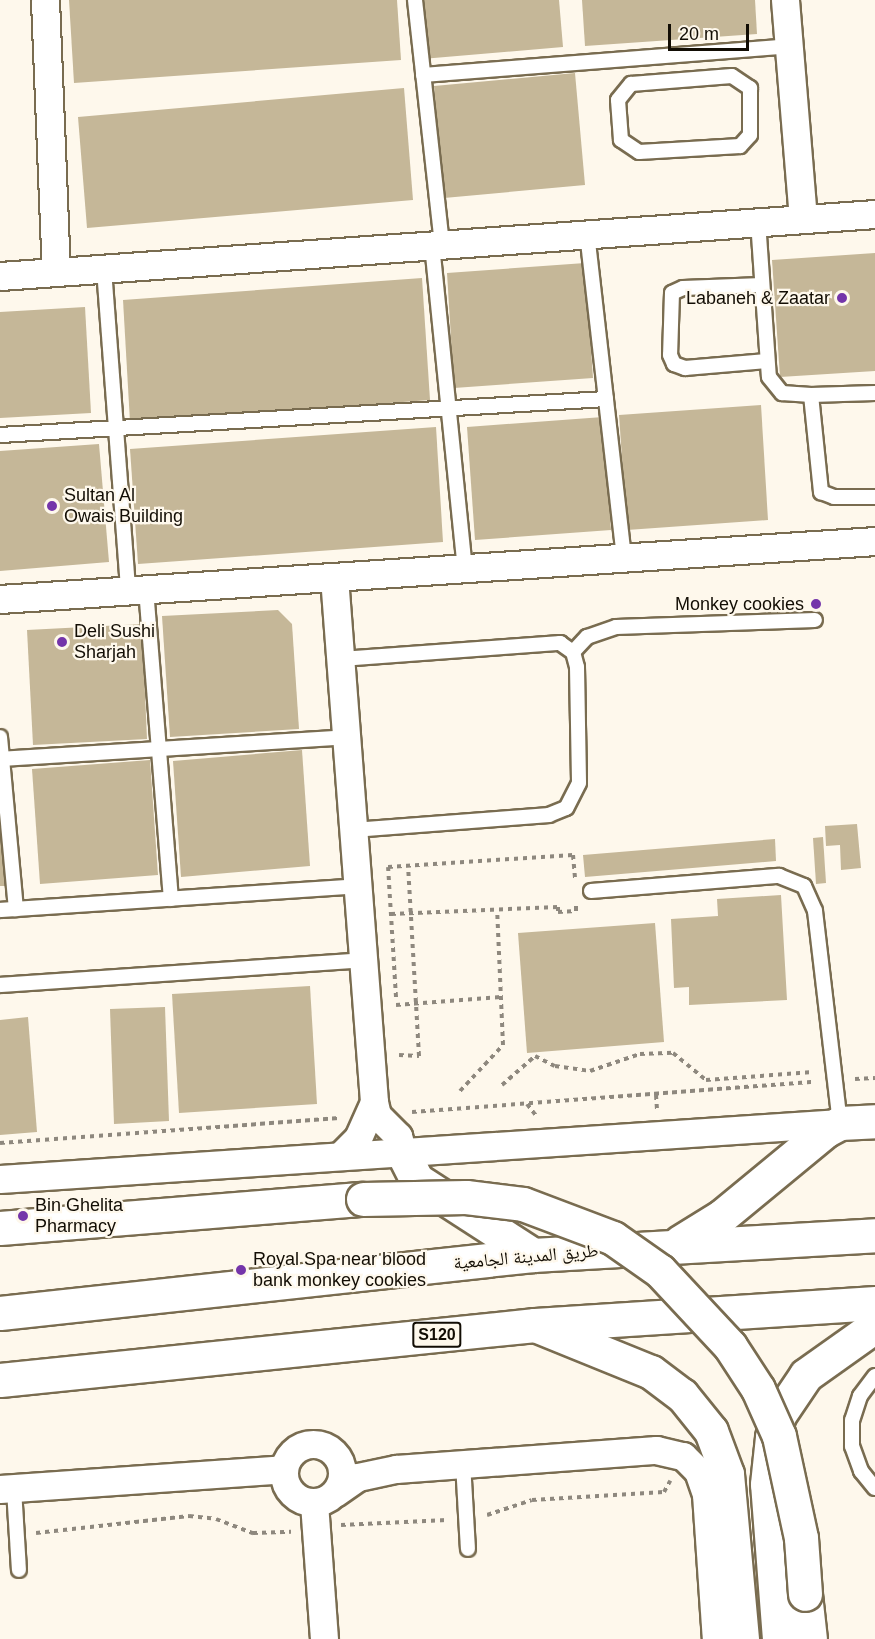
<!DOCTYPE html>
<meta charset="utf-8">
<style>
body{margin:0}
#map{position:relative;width:875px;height:1639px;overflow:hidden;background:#fef8ec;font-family:Helvetica,"Noto Naskh Arabic",sans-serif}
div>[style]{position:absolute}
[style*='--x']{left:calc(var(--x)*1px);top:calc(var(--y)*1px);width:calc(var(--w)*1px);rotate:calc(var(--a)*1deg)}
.building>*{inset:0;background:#c5b798}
.path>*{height:4px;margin-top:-2px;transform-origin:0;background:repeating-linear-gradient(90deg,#8e887e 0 4.5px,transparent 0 9px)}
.roads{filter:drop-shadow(2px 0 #796c50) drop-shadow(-2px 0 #796c50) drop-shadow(0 2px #796c50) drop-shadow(0 -2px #796c50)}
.lane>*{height:14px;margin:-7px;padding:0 7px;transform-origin:7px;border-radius:7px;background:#fff}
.street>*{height:27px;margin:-13.5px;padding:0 13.5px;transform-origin:13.5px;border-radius:13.5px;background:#fff}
.street>.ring{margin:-13.5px;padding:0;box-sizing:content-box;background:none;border:27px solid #fff;border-radius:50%}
.secondary>*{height:33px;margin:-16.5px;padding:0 16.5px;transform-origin:16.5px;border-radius:16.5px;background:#fff}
.primary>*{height:33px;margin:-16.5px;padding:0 16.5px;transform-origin:16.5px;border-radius:16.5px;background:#fff}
.bridges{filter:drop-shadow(2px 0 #796c50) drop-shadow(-2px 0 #796c50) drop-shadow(0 2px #796c50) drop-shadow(0 -2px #796c50)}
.primary-bridge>*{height:33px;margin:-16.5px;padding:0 16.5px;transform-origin:16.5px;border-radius:16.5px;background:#fff}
.dots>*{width:16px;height:16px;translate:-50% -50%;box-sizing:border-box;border:3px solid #fef8ec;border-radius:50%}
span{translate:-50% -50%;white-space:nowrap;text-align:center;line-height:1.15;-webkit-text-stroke:4.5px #fef8ec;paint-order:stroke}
.shield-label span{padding:2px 4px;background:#fef8ec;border:2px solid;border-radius:4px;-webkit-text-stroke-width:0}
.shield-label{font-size:16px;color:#120d04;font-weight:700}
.poi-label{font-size:18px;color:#120d04}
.right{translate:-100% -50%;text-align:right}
.left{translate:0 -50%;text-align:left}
.street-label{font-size:18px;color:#120d04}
.scale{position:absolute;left:668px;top:24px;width:81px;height:27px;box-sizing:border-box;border:3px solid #120d04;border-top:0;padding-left:8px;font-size:18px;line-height:21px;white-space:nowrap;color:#120d04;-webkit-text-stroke:4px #fef8ec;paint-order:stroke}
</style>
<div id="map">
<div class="building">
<div style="clip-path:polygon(69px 0,397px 0,401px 60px,74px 83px)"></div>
<div style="clip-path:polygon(417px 0,559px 0,563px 47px,422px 59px)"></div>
<div style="clip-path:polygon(582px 0,755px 0,757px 34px,585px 46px)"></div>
<div style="clip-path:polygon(575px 73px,585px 185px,444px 198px,434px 86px)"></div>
<div style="clip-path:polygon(404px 88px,413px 200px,87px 228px,78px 117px)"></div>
<div style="clip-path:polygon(875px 253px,875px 371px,780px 377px,772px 260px)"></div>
<div style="clip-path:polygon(585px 263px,593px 378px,454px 388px,447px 273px)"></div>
<div style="clip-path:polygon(422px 278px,430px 400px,130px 422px,123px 300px)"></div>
<div style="clip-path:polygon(85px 307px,91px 413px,0 418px,0 312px)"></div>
<div style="clip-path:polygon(761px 405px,768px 520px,627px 530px,619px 415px)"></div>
<div style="clip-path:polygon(603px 417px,611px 530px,475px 540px,467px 427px)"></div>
<div style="clip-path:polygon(436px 427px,443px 542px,138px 564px,130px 449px)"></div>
<div style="clip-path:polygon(99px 444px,109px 562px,0 571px,0 451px)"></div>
<div style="clip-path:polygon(278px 610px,292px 624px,299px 729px,170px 737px,162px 616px)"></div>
<div style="clip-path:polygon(142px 624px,147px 739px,33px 745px,27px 630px)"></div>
<div style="clip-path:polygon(302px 750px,310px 866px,181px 877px,173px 761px)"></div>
<div style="clip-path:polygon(150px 760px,158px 875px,40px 884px,32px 769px)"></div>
<div style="clip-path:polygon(0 812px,7px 886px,0 886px)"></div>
<div style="clip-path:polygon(857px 824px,861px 868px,841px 870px,840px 845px,826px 846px,825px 826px)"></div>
<div style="clip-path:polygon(823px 837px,826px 883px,816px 884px,813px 838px)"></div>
<div style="clip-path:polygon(775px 839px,776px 861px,585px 877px,583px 855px)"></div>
<div style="clip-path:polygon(781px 895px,787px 1000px,689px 1005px,689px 987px,674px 988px,671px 919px,718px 916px,717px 899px)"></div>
<div style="clip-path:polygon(655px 923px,664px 1042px,527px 1053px,518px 933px)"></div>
<div style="clip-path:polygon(310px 986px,317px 1104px,179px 1113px,172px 994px)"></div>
<div style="clip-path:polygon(165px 1007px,169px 1121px,114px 1124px,110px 1009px)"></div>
<div style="clip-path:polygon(28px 1017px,37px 1132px,0 1135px,0 1020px)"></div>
</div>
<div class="path">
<div style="--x:391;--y:914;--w:167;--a:-2.4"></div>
<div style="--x:558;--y:907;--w:5;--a:90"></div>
<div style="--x:558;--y:912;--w:18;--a:-3"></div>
<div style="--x:576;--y:911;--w:5;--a:-90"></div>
<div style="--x:396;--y:997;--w:130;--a:-93.5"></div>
<div style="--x:388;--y:867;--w:185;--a:-3.7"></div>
<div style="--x:573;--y:855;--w:25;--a:85"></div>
<div style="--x:396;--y:1005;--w:105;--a:-4.4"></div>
<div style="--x:399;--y:1055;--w:20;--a:3"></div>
<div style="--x:419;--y:1056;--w:190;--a:-93.3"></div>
<div style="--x:855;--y:1079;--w:20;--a:-3"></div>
<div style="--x:502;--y:1085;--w:44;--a:-41.3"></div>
<div style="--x:535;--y:1056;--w:22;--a:27"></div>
<div style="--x:555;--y:1066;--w:35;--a:8"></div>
<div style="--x:590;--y:1071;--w:53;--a:-18.8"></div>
<div style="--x:640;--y:1054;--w:33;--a:-2"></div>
<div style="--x:673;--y:1053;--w:43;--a:39.3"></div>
<div style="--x:706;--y:1080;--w:107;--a:-4.3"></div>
<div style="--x:460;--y:1091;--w:63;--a:-46.9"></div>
<div style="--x:503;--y:1045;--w:135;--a:-92.5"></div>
<div style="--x:656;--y:1095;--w:14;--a:86"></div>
<div style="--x:527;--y:1104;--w:16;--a:52"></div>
<div style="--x:412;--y:1112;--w:403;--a:-4.3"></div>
<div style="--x:0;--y:1143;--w:340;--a:-4.2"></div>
<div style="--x:487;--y:1515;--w:47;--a:-18.4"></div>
<div style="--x:532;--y:1500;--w:132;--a:-3.5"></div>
<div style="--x:664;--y:1492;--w:13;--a:-61"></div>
<div style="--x:341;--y:1525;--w:106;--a:-2.7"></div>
<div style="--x:36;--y:1533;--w:154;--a:-6.3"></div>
<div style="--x:189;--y:1516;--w:27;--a:6"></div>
<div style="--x:216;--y:1519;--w:40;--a:21"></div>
<div style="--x:253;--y:1533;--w:38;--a:-2"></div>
</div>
<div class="roads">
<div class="lane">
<div style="--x:415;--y:0;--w:245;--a:83.7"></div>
<div style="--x:423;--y:75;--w:367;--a:-4.5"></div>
<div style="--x:732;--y:76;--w:22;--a:34"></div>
<div style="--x:750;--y:88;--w:47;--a:90"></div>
<div style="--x:750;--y:135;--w:15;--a:132"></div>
<div style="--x:740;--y:146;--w:101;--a:176.6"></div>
<div style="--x:639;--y:152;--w:22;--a:-146"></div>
<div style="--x:621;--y:140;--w:40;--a:-94.3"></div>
<div style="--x:618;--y:100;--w:21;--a:-51"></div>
<div style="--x:631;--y:84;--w:101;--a:-4.5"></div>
<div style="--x:758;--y:221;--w:156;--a:86"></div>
<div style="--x:769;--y:377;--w:21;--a:51"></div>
<div style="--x:782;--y:393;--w:29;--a:4"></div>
<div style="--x:587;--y:233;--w:327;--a:83.5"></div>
<div style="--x:432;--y:245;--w:325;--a:84.2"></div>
<div style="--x:104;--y:269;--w:323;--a:85.7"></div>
<div style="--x:762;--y:285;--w:79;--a:177.8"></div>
<div style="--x:683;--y:288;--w:12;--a:156"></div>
<div style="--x:672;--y:293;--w:62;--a:91.8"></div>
<div style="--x:670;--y:355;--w:10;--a:66"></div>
<div style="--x:674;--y:364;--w:12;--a:20"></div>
<div style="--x:685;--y:368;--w:82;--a:-4.9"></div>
<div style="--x:875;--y:393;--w:64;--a:178.2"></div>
<div style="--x:811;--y:395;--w:98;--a:84.1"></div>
<div style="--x:821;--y:492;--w:14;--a:21"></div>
<div style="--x:834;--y:497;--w:41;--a:0"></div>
<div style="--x:0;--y:435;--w:607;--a:-3.4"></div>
<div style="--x:146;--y:589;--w:311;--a:85.4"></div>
<div style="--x:573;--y:652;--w:21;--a:-47"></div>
<div style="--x:587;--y:637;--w:31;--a:-19"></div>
<div style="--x:616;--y:627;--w:199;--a:-2"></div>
<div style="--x:341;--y:659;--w:220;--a:-4.2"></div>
<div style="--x:560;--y:643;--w:16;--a:35"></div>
<div style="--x:573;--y:652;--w:16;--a:75"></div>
<div style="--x:577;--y:667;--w:116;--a:89"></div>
<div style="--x:579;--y:783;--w:28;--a:117"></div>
<div style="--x:566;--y:808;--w:18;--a:158"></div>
<div style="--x:549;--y:815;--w:196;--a:175.6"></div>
<div style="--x:0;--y:737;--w:173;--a:84.7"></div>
<div style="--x:0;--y:759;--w:348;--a:-3.6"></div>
<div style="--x:591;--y:891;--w:189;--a:-4.6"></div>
<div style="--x:779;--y:876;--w:27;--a:22"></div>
<div style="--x:804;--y:886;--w:27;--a:66"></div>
<div style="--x:815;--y:911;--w:213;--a:83.3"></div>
<div style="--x:0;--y:910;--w:359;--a:-3.8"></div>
<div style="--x:0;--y:985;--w:364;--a:-3.9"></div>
<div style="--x:875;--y:1376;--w:25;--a:127"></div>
<div style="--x:860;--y:1396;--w:25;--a:108"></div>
<div style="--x:852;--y:1420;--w:26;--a:90"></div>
<div style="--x:852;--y:1446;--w:27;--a:70"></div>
<div style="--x:861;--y:1471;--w:22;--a:51"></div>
<div style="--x:463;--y:1463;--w:86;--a:86.7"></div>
<div style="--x:14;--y:1489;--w:81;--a:86.5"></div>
</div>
<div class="street">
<div style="--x:45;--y:0;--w:272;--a:87.7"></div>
<div style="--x:785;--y:0;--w:219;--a:85.3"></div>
<div style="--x:0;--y:276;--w:877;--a:-4.05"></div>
<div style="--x:334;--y:577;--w:527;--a:85.64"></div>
<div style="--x:374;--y:1102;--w:13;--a:77"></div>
<div style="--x:377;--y:1115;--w:30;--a:45"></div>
<div style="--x:398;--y:1136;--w:18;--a:74"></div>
<div style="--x:0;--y:599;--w:877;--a:-3.79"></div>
<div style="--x:340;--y:1156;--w:25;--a:-45"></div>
<div style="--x:358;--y:1138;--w:39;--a:-66"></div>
<div style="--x:0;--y:1179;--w:842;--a:-3.81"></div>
<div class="ring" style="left:284px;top:1444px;width:31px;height:31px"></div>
<div style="--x:0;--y:1489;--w:284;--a:-4"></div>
<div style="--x:335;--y:1493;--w:28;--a:-35"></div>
<div style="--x:358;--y:1477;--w:39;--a:-12"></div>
<div style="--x:396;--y:1469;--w:261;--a:-4.2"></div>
<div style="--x:656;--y:1450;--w:28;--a:13"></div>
<div style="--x:683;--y:1456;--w:21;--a:45"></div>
<div style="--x:698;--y:1471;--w:24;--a:71"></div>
<div style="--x:706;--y:1494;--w:145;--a:86.1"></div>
<div style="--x:314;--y:1503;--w:136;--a:85.8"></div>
</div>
<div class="secondary">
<div style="--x:535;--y:1325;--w:125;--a:22.1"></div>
<div style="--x:651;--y:1372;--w:39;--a:37"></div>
<div style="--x:682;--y:1395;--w:46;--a:51.1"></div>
<div style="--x:711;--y:1431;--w:46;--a:69.6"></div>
<div style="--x:727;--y:1474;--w:166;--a:84.8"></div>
<div style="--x:779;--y:1639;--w:155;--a:-94.4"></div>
<div style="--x:767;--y:1484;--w:47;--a:-83.9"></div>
<div style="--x:772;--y:1437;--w:23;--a:-72"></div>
<div style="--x:779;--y:1415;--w:48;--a:-56"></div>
<div style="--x:806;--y:1375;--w:85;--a:-35.4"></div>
</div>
<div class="primary">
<div style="--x:403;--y:1153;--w:30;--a:63"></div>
<div style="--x:417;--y:1180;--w:138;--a:32.9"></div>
<div style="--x:0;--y:1228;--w:364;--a:-4.6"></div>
<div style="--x:680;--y:1242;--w:49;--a:-31.8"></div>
<div style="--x:722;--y:1216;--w:134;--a:-39.5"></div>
<div style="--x:825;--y:1131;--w:17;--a:-28"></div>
<div style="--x:840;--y:1123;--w:35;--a:-3"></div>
<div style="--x:0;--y:1313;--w:536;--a:-6.21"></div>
<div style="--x:533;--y:1255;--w:343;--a:-3.3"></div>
<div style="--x:0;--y:1380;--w:538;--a:-5.87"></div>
<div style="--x:535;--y:1325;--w:341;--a:-3.7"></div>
<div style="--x:805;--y:1594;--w:45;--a:83.7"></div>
</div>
</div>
<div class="bridges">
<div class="primary-bridge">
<div style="--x:363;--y:1199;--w:103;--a:-1.1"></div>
<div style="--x:466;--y:1197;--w:57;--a:7"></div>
<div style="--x:523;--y:1204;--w:96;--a:20.7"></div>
<div style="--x:613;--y:1238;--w:57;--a:35.1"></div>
<div style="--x:660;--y:1271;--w:103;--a:47"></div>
<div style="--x:730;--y:1346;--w:51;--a:56.9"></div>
<div style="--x:758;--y:1389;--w:51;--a:65.9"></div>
<div style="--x:779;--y:1436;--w:104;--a:77.8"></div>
<div style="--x:801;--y:1538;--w:56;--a:85.9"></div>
</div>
</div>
<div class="dots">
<div style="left:842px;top:298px;background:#7435aa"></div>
<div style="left:52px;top:506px;background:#7435aa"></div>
<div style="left:816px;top:604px;background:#7435aa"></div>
<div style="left:62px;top:642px;background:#7435aa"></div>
<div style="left:23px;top:1216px;background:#7435aa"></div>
<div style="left:241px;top:1270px;background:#7435aa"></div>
</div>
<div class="shield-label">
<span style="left:437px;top:1335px">S120</span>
</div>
<div class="poi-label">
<span class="right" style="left:830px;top:298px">Labaneh &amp; Zaatar</span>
<span class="left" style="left:64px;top:506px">Sultan Al<br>Owais Building</span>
<span class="right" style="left:804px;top:604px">Monkey cookies</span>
<span class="left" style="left:74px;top:642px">Deli Sushi<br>Sharjah</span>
<span class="left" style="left:35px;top:1216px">Bin Ghelita<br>Pharmacy</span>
<span class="left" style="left:253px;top:1270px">Royal Spa near blood<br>bank monkey cookies</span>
</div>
<div class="street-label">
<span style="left:526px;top:1257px;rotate:-5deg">طريق المدينة الجامعية</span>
</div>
<div class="scale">20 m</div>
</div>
